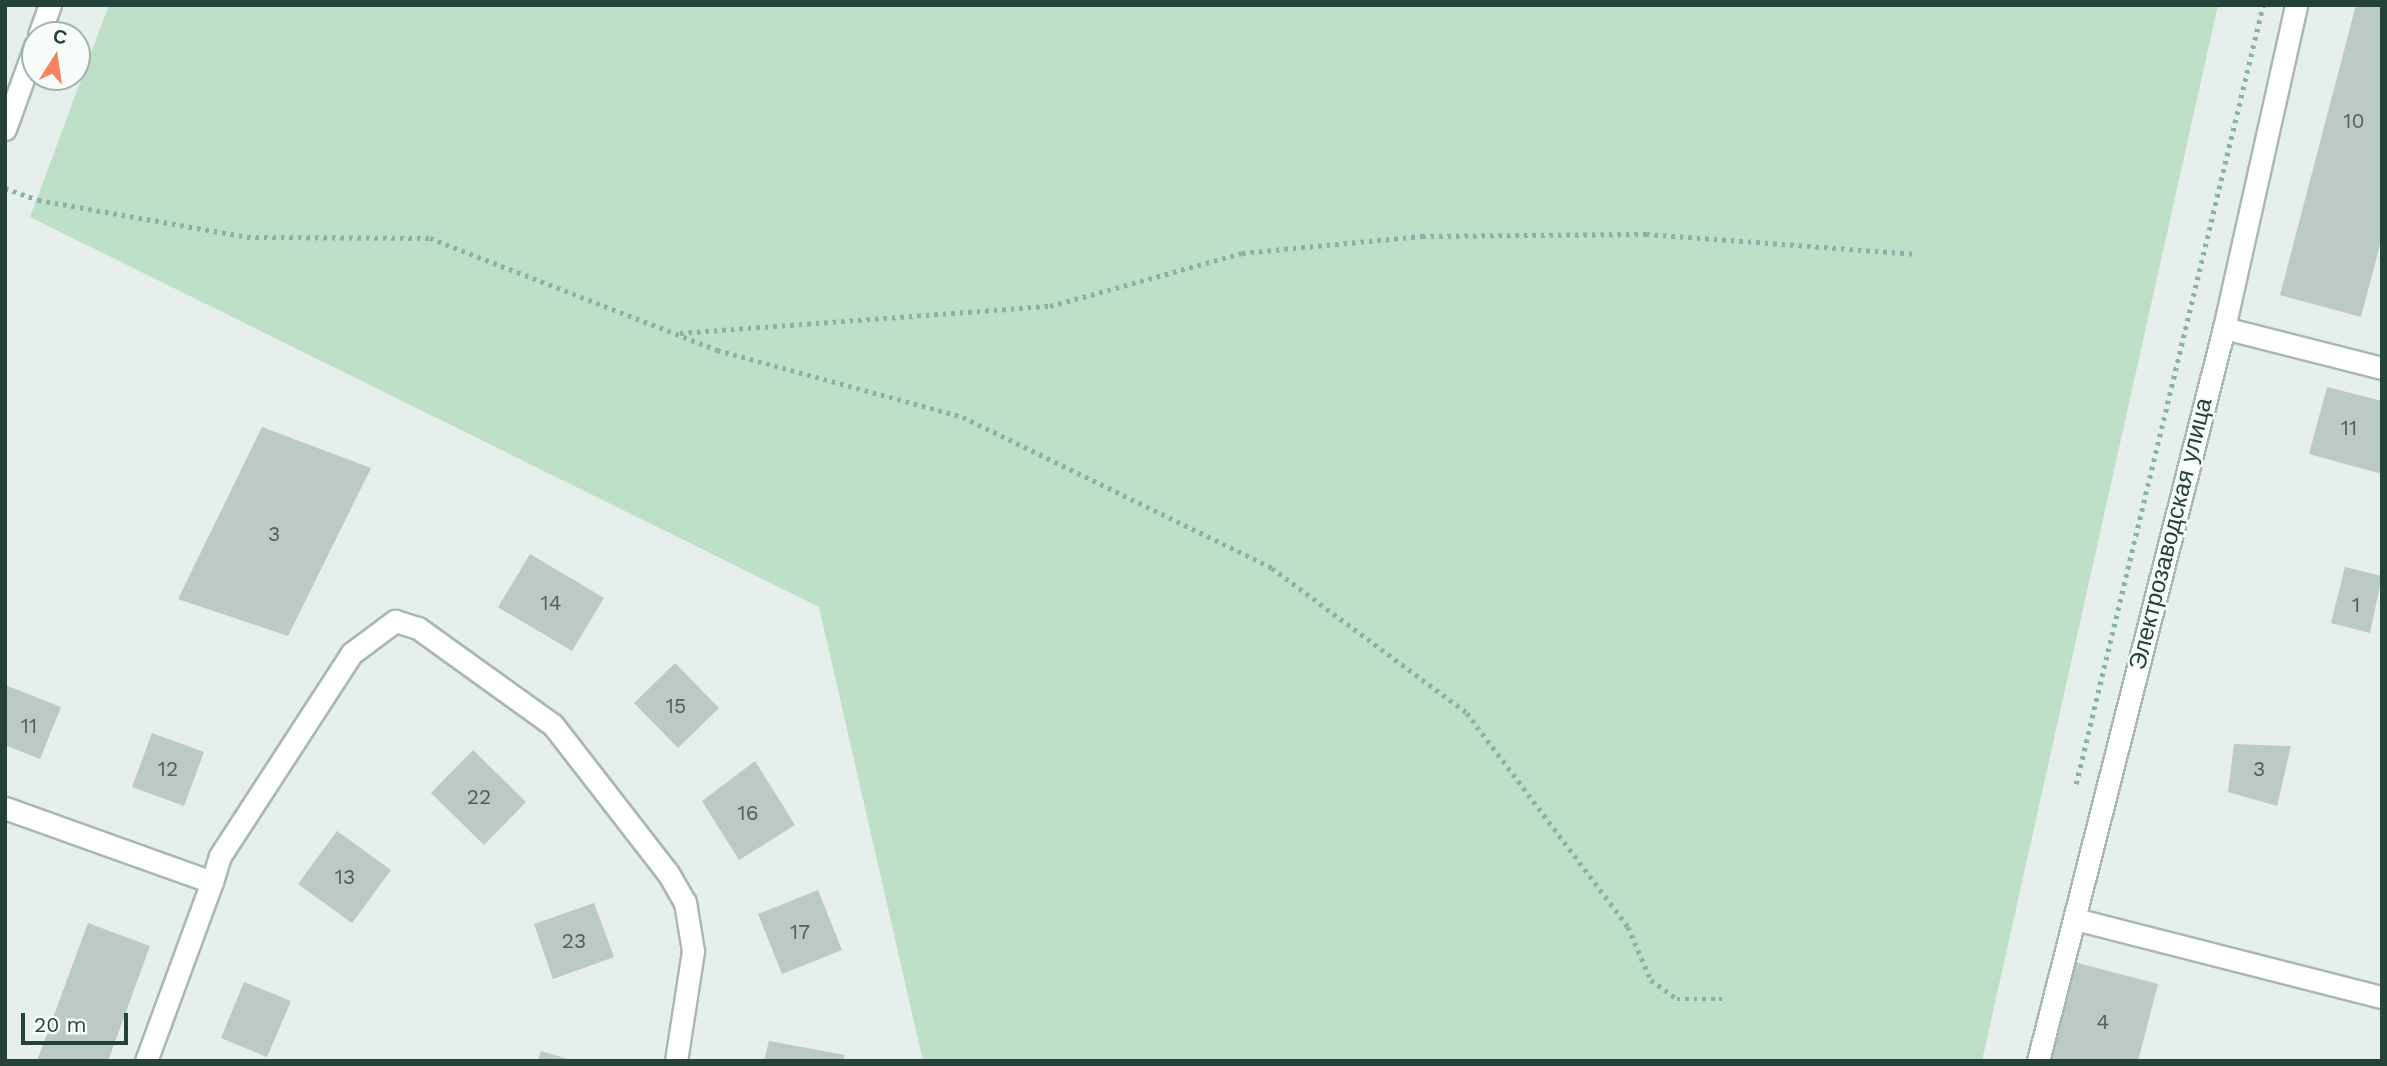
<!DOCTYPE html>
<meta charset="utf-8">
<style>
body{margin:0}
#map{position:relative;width:2387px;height:1066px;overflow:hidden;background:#e6efeb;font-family:"Work Sans",sans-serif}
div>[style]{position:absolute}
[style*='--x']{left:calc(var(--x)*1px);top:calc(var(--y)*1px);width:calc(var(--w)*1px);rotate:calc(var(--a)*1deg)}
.green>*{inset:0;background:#bfe0c8}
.building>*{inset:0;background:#bbcac4}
.path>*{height:4.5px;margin-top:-2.25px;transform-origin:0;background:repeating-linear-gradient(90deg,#86b3a5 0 3.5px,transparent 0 8.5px)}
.roads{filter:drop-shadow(2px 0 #a8b8b2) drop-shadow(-2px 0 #a8b8b2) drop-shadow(0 2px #a8b8b2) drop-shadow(0 -2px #a8b8b2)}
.service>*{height:21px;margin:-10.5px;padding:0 10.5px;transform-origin:10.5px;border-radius:10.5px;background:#fff}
.minor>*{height:21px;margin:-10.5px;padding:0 10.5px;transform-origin:10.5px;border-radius:10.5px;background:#fff}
.secondary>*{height:21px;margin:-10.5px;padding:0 10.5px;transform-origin:10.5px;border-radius:10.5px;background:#fff}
span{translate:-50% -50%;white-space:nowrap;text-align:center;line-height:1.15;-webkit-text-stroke:5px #f7fbf9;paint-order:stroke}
.number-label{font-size:21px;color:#4a645c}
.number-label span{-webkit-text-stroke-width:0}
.street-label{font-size:24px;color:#24423a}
.frame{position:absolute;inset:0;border:7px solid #24423a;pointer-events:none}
.north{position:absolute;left:21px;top:21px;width:70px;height:70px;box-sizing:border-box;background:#f7fbf9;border:2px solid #a3b1ad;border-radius:50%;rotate:12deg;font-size:19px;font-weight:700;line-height:28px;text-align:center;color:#24423a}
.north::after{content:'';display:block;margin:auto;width:24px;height:32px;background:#f4845f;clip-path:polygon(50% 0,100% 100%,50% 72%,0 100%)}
.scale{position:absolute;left:21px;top:1013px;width:107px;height:32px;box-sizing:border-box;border:4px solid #24423a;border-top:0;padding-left:9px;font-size:21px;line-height:24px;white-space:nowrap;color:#24423a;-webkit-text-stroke:5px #f7fbf9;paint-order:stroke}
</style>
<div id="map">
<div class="green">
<div style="clip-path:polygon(109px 5px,2218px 5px,1982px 1061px,923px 1061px,819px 607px,30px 217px)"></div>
</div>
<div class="building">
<div style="clip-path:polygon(2356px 5px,2382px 5px,2382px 237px,2361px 317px,2280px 295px)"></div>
<div style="clip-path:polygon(2327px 387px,2382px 401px,2382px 474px,2309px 454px)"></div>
<div style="clip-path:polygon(262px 427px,371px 468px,288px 636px,178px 599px)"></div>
<div style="clip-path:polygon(530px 554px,604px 598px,572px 651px,498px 607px)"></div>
<div style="clip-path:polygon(2345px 567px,2382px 576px,2370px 633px,2331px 623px)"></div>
<div style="clip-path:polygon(675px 663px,719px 708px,678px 748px,634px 703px)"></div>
<div style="clip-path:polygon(5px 685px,61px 707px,40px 759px,5px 745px)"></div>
<div style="clip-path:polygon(152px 733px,204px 752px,184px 806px,132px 787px)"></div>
<div style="clip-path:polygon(2234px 744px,2291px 746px,2277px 806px,2228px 792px)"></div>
<div style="clip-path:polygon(473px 750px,526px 802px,484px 845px,431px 793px)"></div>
<div style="clip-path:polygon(755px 761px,795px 825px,739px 860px,702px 801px)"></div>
<div style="clip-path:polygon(337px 831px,391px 870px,352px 923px,298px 884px)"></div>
<div style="clip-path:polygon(818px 890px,842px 950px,782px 974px,758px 914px)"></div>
<div style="clip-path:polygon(594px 903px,614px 957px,553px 979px,534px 924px)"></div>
<div style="clip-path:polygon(88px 923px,150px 946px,108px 1061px,37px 1061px)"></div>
<div style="clip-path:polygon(2074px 962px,2158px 984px,2138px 1061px,2049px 1061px)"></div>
<div style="clip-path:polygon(244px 982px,291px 1001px,267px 1057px,221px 1038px)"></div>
<div style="clip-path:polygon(769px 1041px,845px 1055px,843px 1061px,764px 1061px)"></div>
<div style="clip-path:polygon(541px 1051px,571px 1060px,571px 1061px,538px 1061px)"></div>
</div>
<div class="path">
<div style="--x:5;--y:188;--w:35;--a:20"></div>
<div style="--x:38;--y:200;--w:212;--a:10"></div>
<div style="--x:247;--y:237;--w:183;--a:0.3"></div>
<div style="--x:430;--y:238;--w:308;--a:21.3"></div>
<div style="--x:717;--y:350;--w:255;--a:15.2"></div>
<div style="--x:963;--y:417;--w:344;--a:26"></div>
<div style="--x:1272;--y:568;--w:243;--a:36.6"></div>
<div style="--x:1467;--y:713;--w:268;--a:53"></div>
<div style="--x:1628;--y:927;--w:58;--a:66.5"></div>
<div style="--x:1651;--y:980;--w:32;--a:36"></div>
<div style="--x:1677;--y:999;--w:45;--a:0"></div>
<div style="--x:680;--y:333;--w:371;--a:-4.2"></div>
<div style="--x:1050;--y:306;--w:199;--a:-15.4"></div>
<div style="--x:1242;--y:253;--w:181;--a:-5.4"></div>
<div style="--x:1422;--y:236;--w:224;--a:-0.5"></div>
<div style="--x:1646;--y:234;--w:272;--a:4.2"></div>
<div style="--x:2076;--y:784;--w:801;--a:-76.5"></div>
</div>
<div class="roads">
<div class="service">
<div style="--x:5;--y:808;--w:220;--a:19.7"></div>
<div style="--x:212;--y:882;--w:27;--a:-73"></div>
<div style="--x:220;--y:856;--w:242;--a:-57"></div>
<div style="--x:352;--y:653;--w:54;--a:-36.7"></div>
<div style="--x:395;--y:621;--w:24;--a:17"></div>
<div style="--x:418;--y:628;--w:166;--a:35.7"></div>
<div style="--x:553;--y:725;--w:187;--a:52.2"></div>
<div style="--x:668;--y:873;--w:34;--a:60"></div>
<div style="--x:685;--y:902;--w:50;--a:80.7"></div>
<div style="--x:693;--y:951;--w:111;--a:98.8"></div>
<div style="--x:2075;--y:919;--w:317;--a:14.3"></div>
<div style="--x:146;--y:1061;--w:191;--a:-69.8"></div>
</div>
<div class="minor">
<div style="--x:2224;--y:328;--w:163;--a:14.2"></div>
<div style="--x:2038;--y:1061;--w:756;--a:-75.76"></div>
<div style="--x:2224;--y:328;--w:331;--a:-77.4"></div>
</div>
<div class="secondary">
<div style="--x:39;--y:35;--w:32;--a:-70"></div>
<div style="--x:5;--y:129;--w:88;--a:-70.1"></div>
</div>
</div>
<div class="number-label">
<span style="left:2354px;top:121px">10</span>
<span style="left:2349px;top:428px">11</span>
<span style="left:274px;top:534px">3</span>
<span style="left:551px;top:603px">14</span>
<span style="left:2356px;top:605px">1</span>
<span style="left:676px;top:706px">15</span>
<span style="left:29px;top:726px">11</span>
<span style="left:168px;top:769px">12</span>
<span style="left:2259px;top:769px">3</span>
<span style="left:479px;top:797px">22</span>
<span style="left:748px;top:813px">16</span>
<span style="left:345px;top:877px">13</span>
<span style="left:800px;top:932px">17</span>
<span style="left:574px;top:941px">23</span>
<span style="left:2103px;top:1022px">4</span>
</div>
<div class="street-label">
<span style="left:2171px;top:534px;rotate:-76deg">Электрозаводская улица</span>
</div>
<div class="frame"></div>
<div class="north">С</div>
<div class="scale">20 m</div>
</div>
